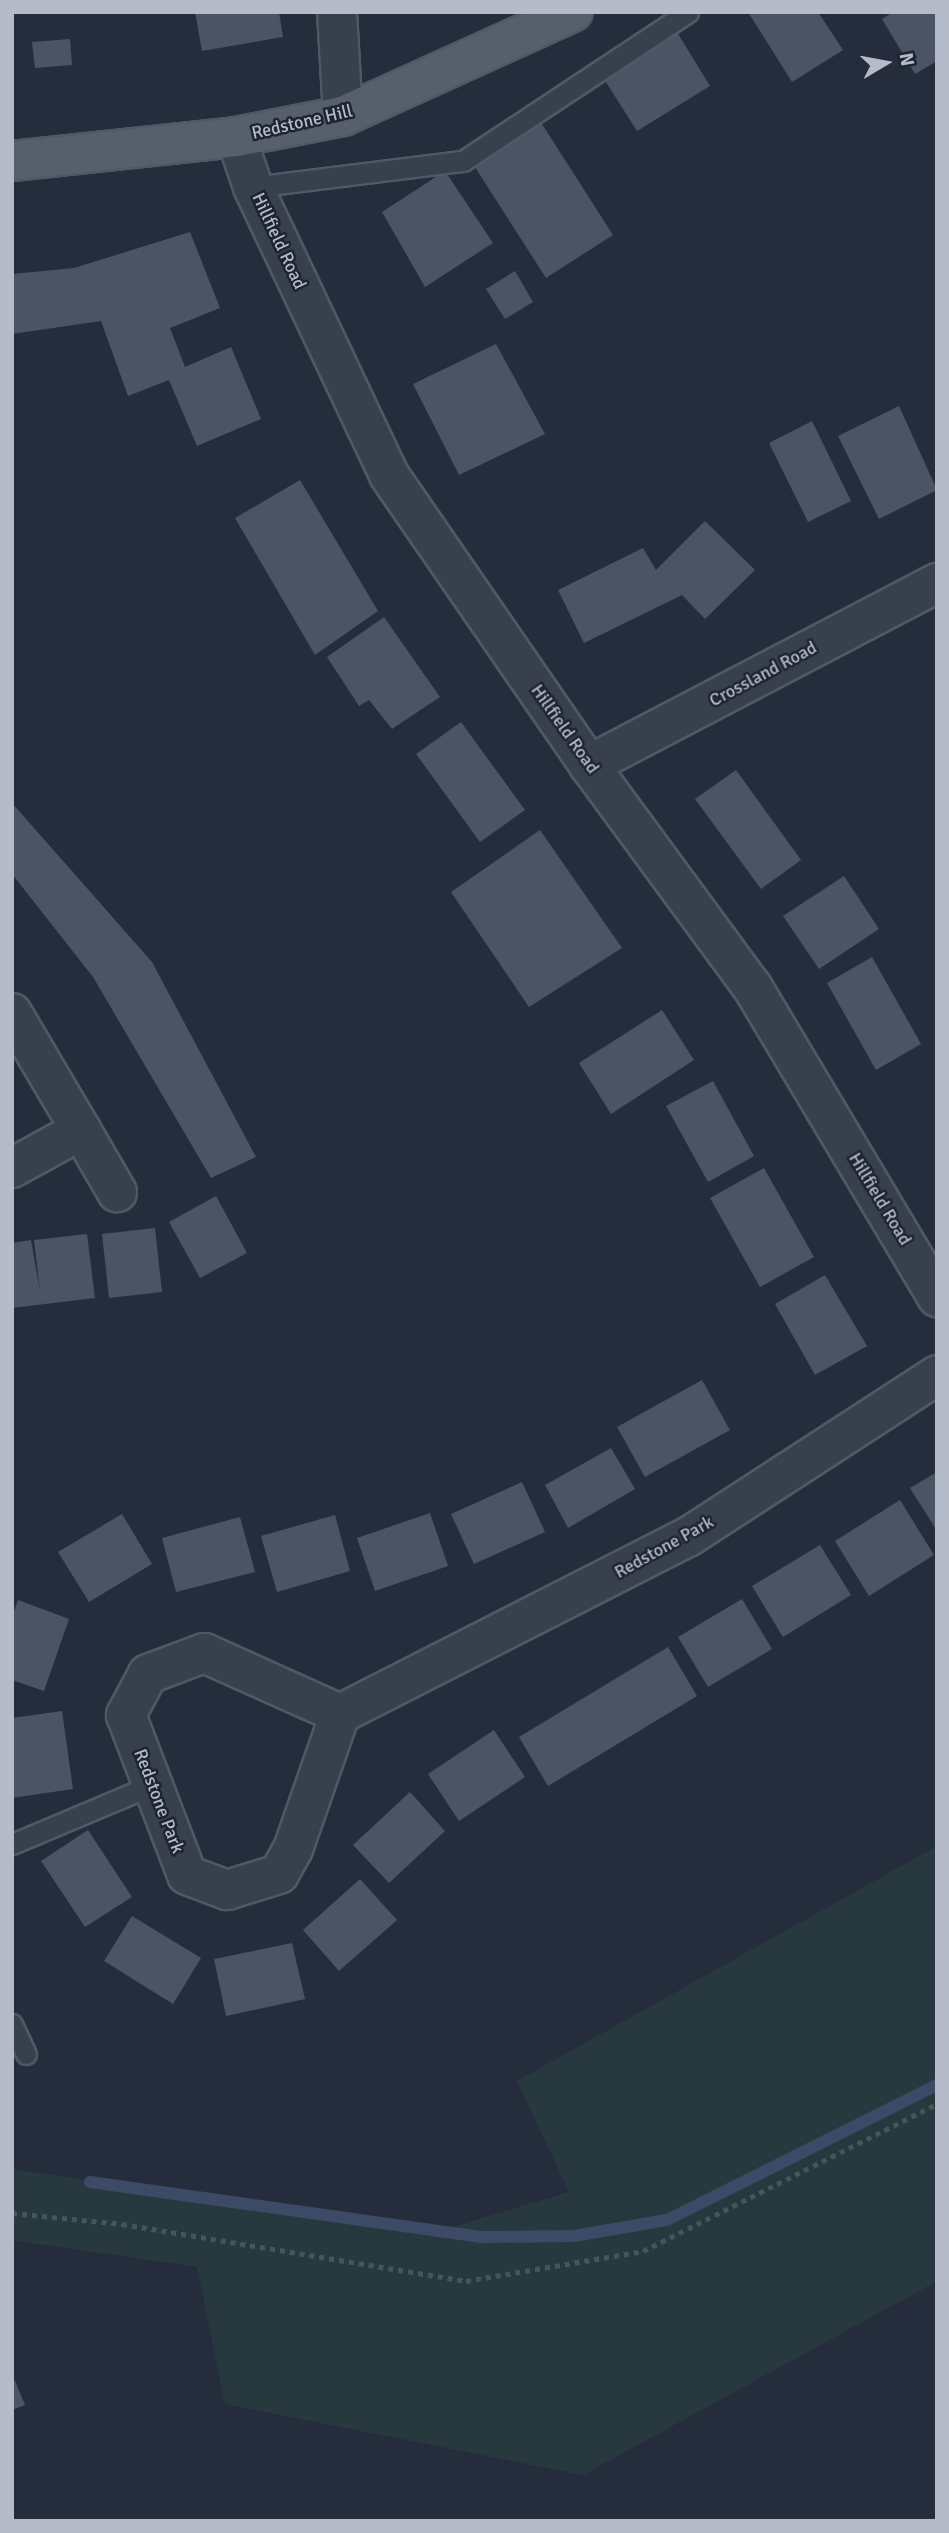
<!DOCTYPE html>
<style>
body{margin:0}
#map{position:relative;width:949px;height:2533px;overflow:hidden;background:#252d3d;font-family:Signika,sans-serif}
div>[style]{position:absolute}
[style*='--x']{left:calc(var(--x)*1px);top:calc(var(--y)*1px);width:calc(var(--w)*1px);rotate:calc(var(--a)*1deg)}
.green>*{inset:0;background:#27393e}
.stream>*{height:12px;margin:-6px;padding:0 6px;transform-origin:6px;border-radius:6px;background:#3c4a65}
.building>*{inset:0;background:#4b5465}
.path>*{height:4.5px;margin-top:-2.25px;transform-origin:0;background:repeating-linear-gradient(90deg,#45565b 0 5px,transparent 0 10px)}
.roads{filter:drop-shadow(2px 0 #515865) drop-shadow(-2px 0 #515865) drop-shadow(0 2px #515865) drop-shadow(0 -2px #515865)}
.lane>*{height:19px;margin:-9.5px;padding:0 9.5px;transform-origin:9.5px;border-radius:9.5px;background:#39404d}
.street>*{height:38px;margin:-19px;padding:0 19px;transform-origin:19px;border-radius:19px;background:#39404d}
.primary>*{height:38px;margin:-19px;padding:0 19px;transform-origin:19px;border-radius:19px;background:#575f6d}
span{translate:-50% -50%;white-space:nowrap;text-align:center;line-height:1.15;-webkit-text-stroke:5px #1e2532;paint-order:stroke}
.street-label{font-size:18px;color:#b5bbc8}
.frame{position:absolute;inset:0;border:14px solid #b5bbc8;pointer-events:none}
.north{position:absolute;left:851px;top:28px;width:70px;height:70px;-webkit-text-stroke:5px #1e2532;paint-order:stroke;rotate:80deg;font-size:19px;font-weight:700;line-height:28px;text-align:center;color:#b5bbc8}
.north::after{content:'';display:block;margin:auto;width:24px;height:32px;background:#b5bbc8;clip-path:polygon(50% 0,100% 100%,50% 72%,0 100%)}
</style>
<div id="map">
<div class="green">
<div style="clip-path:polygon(937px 1846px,937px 2281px,583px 2475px,225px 2404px,197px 2267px,12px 2240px,12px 2169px,432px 2233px,569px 2192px,517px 2081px)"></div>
</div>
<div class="stream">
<div style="--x:90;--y:2182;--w:395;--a:8"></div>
<div style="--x:481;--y:2237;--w:93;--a:-0.6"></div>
<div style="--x:574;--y:2236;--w:94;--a:-9.8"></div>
<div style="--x:667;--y:2220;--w:302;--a:-26.6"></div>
</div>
<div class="building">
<div style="clip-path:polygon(195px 12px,279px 12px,283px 37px,202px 51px)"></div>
<div style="clip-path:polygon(748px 12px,818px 12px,843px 50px,792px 82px)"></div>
<div style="clip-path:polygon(893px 12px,937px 12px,937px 61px,915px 74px,882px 19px)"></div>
<div style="clip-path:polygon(677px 32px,710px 86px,637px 131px,604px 79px)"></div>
<div style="clip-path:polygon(70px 39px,72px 65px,35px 68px,32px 42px)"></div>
<div style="clip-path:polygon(540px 121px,613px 235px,546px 278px,473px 164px)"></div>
<div style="clip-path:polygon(445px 171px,493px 243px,425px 287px,382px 212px)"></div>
<div style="clip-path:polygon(190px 232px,220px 308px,170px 328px,185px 367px,231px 347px,261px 419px,197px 446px,169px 380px,128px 396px,101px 321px,12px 334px,12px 274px,74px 268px)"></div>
<div style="clip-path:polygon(515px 271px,533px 302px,505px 319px,486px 289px)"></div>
<div style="clip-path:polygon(496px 344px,545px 434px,459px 475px,413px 384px)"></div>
<div style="clip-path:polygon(899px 406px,937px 490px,879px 519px,838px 436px)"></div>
<div style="clip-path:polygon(812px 421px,851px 501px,808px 522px,769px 443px)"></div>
<div style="clip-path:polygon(300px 480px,378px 611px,315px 655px,235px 518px)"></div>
<div style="clip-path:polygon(705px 521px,755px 570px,705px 619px,682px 595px,584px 643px,558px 590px,643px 548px,656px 570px)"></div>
<div style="clip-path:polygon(384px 617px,440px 697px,392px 729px,369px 700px,359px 706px,327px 657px)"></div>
<div style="clip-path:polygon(461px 722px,525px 810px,480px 842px,416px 754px)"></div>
<div style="clip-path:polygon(736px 770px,801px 860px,761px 889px,695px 799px)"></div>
<div style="clip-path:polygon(12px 803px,152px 962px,256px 1157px,211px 1178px,93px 977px,12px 874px)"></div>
<div style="clip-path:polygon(540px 830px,622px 948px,529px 1007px,451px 892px)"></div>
<div style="clip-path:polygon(844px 876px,879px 929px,819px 969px,783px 916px)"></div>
<div style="clip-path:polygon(872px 957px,921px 1044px,876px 1070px,827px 983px)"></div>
<div style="clip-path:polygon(662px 1010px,694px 1060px,611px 1114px,579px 1063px)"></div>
<div style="clip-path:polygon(713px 1081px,754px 1156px,708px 1182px,666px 1106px)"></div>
<div style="clip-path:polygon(764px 1168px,814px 1257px,760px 1287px,710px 1198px)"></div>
<div style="clip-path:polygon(216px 1196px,247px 1253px,200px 1278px,169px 1222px)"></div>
<div style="clip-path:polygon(155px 1228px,162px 1292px,109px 1298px,102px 1234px)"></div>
<div style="clip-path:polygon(87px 1234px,95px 1298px,12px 1308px,12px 1243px,31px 1240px,40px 1292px,34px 1240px)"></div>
<div style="clip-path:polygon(825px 1275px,867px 1346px,815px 1375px,775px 1304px)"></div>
<div style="clip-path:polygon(702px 1380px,730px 1430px,645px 1477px,617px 1427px)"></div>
<div style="clip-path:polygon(611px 1448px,635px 1489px,568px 1528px,545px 1485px)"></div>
<div style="clip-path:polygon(937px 1472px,937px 1531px,910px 1488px)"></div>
<div style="clip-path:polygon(522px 1482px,545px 1532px,474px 1564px,451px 1514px)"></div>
<div style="clip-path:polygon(900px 1500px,934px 1555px,869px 1596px,835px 1541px)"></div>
<div style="clip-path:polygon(430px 1513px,448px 1566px,375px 1591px,357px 1538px)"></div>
<div style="clip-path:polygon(122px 1514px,152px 1564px,89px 1602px,58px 1552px)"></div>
<div style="clip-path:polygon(335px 1515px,350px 1571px,277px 1592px,261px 1536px)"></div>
<div style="clip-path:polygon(240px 1517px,255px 1572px,176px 1592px,162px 1538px)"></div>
<div style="clip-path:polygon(820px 1545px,851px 1595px,783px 1637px,752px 1586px)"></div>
<div style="clip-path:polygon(742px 1599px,772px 1649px,708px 1687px,678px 1637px)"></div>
<div style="clip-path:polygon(18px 1600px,69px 1619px,44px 1691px,12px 1680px,12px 1617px)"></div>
<div style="clip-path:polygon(668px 1647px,697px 1696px,548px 1786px,519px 1737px)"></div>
<div style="clip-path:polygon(62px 1711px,73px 1789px,12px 1798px,12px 1718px)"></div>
<div style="clip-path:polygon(494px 1730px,525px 1777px,459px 1821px,428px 1774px)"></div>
<div style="clip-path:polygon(410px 1792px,445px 1831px,389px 1883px,353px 1845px)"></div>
<div style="clip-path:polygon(88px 1830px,132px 1897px,85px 1927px,41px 1861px)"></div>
<div style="clip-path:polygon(360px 1879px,397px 1920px,339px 1971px,303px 1930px)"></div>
<div style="clip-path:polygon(132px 1916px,201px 1958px,173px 2004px,104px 1961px)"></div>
<div style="clip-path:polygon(292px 1943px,305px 1999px,226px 2016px,214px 1959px)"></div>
<div style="clip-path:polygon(12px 2374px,25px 2405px,12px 2410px)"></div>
</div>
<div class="path">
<div style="--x:12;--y:2213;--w:111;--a:5.7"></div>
<div style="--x:122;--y:2224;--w:349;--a:9.4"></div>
<div style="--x:466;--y:2281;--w:180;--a:-9.6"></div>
<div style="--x:643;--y:2251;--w:329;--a:-26.6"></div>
</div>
<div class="roads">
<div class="lane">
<div style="--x:253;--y:187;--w:212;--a:-7.1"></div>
<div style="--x:463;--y:161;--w:270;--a:-33.5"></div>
<div style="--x:12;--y:1844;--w:152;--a:-22.9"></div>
<div style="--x:12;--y:2024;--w:33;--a:65"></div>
</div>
<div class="street">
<div style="--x:337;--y:12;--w:104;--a:86.7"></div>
<div style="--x:236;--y:137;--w:53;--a:71.2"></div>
<div style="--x:253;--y:187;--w:318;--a:64.7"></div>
<div style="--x:389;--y:475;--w:352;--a:55.4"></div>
<div style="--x:589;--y:765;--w:277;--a:53.7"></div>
<div style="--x:753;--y:988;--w:360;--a:59.2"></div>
<div style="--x:589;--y:765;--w:393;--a:-27.6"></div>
<div style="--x:12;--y:1013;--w:136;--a:59.5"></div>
<div style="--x:81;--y:1130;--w:79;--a:151.2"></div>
<div style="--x:81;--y:1130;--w:72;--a:59.9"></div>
<div style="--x:340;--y:1714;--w:149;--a:-155.8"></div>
<div style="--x:204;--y:1653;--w:60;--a:159.4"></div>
<div style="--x:148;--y:1674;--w:47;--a:118.2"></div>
<div style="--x:126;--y:1715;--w:171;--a:69.1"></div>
<div style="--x:187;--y:1875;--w:43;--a:20.6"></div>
<div style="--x:227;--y:1890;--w:54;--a:-17.1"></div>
<div style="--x:279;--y:1874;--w:29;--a:-61"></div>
<div style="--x:293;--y:1849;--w:143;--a:-70.8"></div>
<div style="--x:340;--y:1714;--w:390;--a:-27"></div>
<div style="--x:688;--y:1537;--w:297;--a:-33"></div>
</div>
<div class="primary">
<div style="--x:12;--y:161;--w:225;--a:-6.1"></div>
<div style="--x:236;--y:137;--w:109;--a:-11.1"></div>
<div style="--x:343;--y:116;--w:252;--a:-24.4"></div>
</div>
</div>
<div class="street-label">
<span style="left:302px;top:122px;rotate:-13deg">Redstone Hill</span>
<span style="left:279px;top:241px;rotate:65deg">Hillfield Road</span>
<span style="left:763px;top:674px;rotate:-28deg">Crossland Road</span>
<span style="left:565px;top:729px;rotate:55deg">Hillfield Road</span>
<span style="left:880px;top:1199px;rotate:59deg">Hillfield Road</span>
<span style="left:664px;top:1547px;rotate:-29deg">Redstone Park</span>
<span style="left:159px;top:1801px;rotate:69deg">Redstone Park</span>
</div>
<div class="frame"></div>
<div class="north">N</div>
</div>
